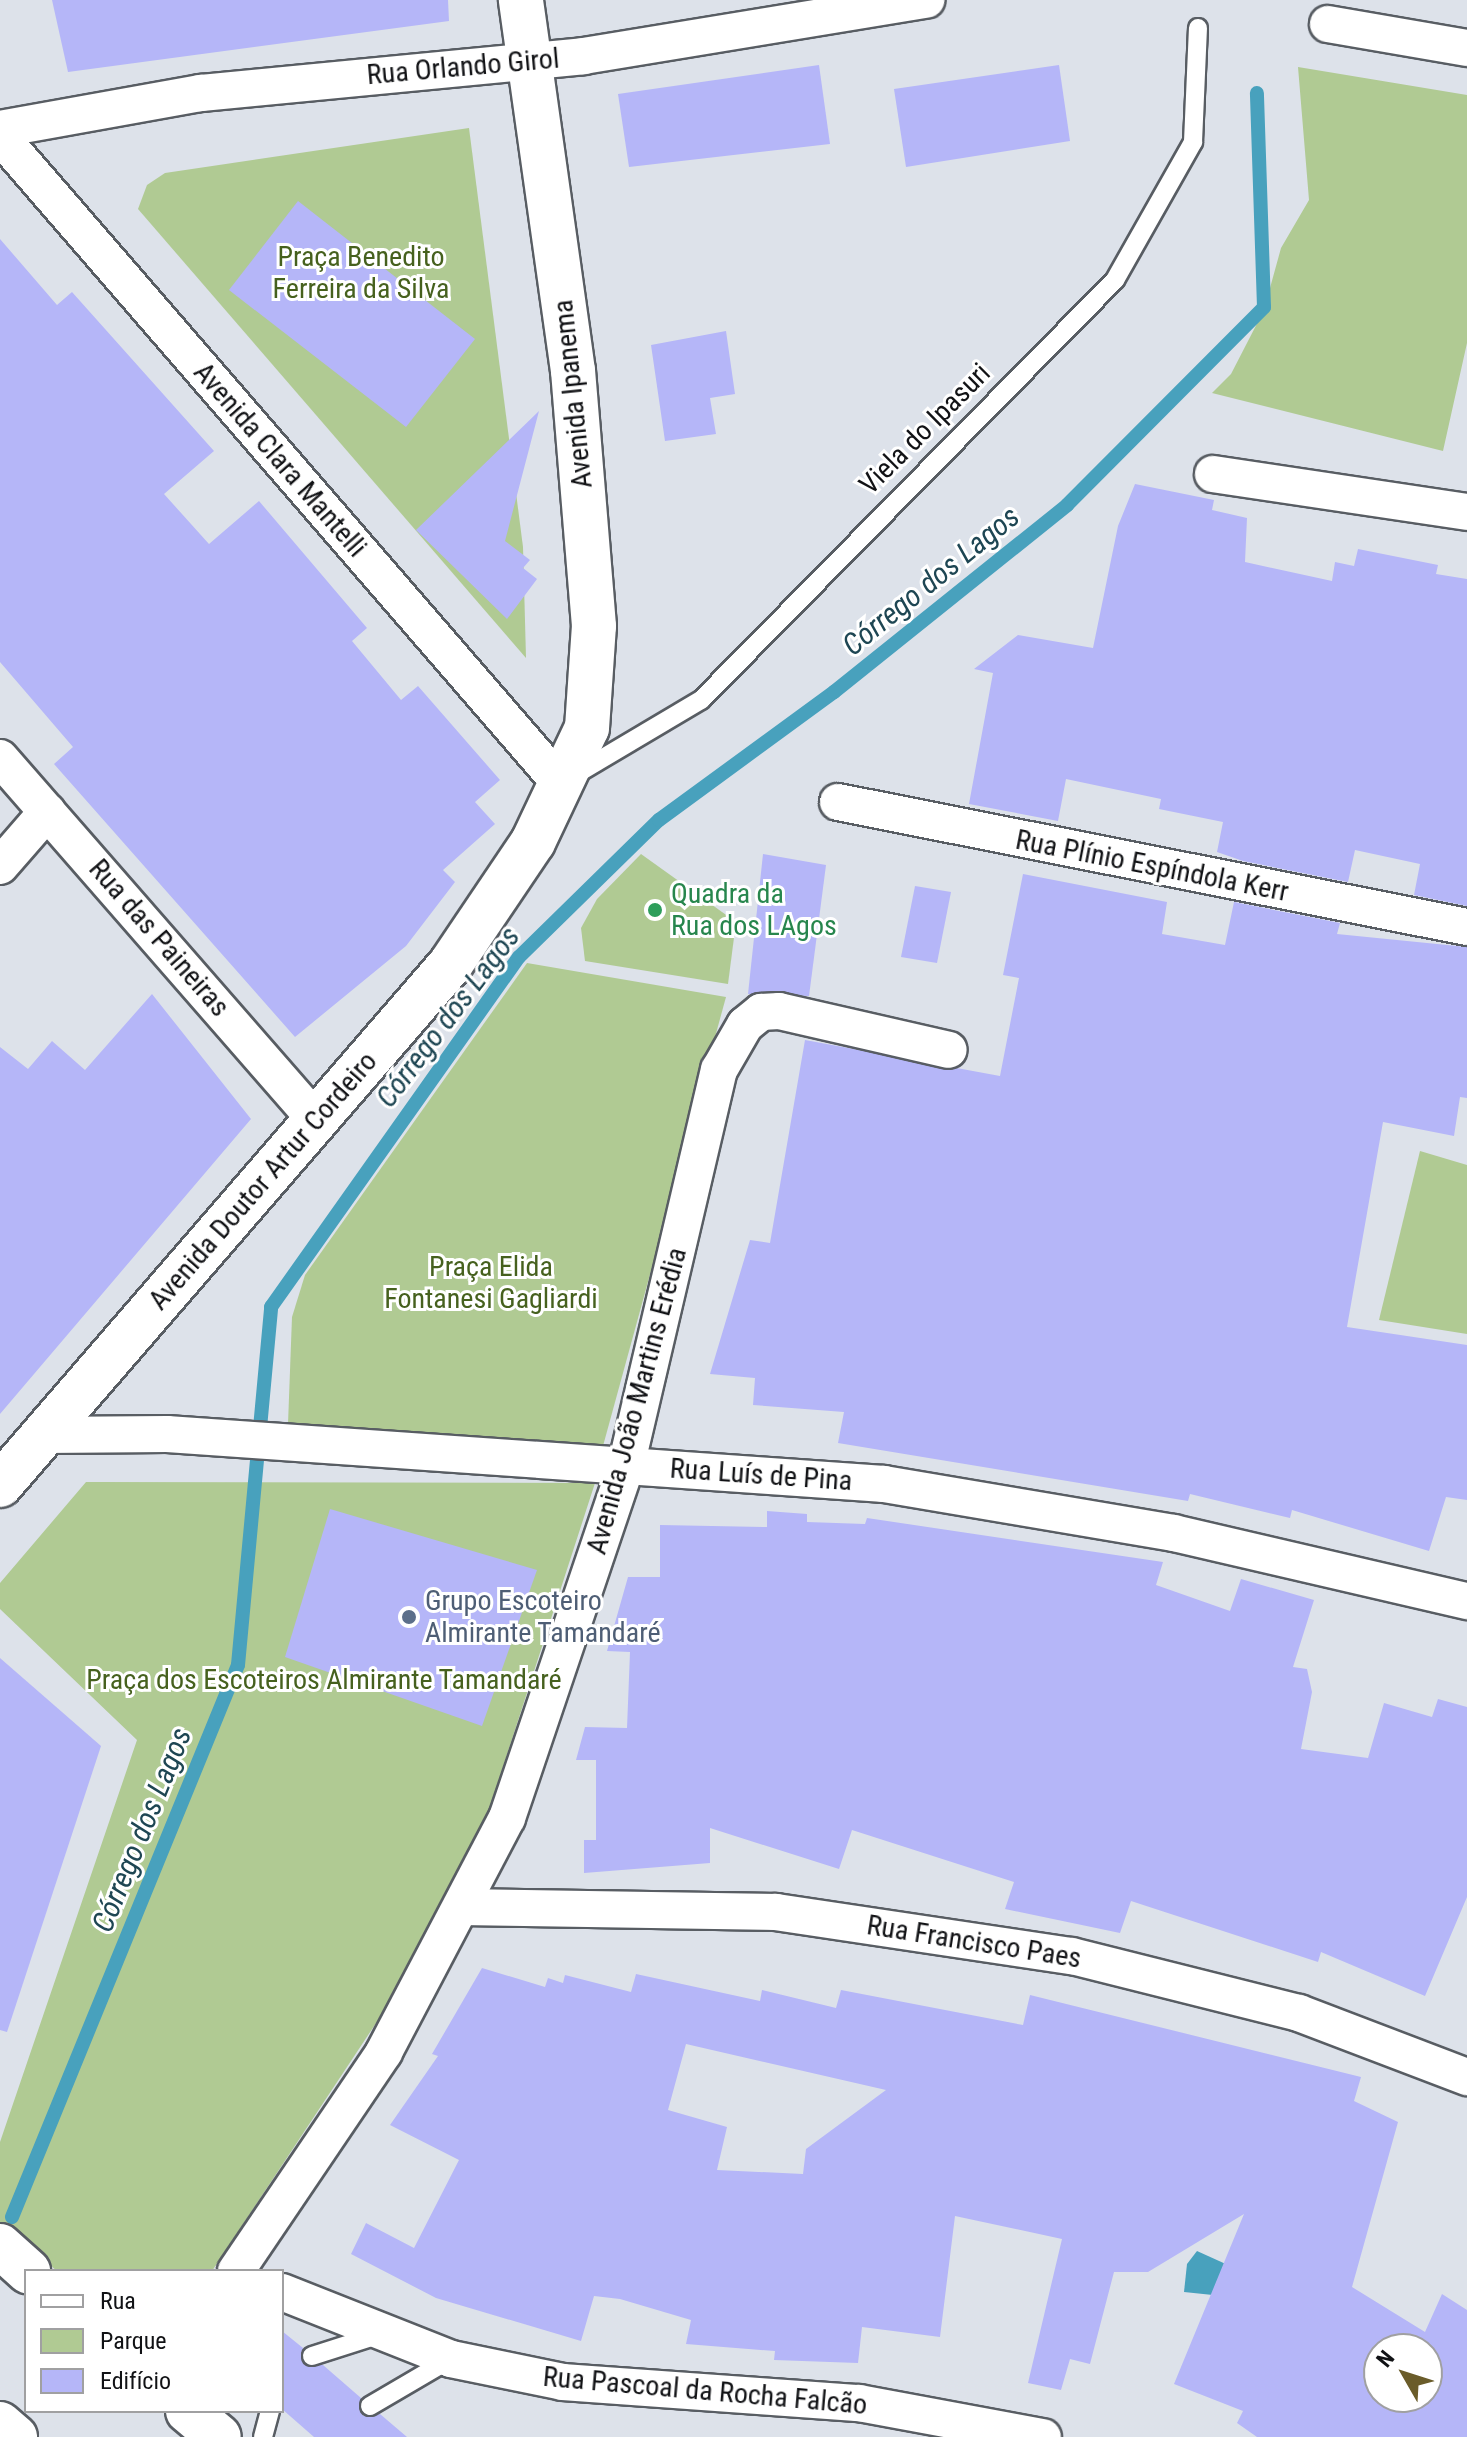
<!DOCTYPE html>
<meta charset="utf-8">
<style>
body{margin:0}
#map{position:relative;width:1467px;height:2437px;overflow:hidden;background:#dde2ea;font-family:"Roboto Condensed",sans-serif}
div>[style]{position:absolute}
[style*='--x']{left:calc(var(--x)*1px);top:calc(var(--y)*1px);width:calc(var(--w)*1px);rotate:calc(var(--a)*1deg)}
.green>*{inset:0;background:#b0ca93}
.water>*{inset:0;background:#48a1bd}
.stream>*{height:14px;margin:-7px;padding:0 7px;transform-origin:7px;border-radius:7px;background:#48a1bd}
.building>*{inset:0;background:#b5b6f8}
.roads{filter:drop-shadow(2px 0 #585d63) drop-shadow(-2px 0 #585d63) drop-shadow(0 2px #585d63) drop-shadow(0 -2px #585d63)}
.lane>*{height:18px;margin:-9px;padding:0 9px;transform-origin:9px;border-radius:9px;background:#fff}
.street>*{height:36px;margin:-18px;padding:0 18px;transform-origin:18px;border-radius:18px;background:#fff}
.secondary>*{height:44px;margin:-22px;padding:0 22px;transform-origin:22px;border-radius:22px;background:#fff}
.primary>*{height:44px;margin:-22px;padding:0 22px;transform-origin:22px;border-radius:22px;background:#fff}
.dots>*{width:22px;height:22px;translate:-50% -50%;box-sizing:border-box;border:4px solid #fff;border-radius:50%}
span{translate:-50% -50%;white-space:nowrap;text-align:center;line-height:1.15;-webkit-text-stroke:6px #fff;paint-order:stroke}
.street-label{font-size:28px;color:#111215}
.park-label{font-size:28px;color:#46611e}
.leisure-label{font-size:28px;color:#27864d}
.left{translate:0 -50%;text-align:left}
.service-label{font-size:28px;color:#4e5e75}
.water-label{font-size:30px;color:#1e4653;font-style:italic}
.legend{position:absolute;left:24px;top:2269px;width:260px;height:144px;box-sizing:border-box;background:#fff;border:2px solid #a0a0a1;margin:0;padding:10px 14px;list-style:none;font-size:24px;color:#111215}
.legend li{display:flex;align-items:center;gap:16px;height:40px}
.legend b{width:40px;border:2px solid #a0a0a1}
.north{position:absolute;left:1363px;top:2333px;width:80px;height:80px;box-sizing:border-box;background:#fff;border:2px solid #a0a0a1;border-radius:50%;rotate:309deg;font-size:22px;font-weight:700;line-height:32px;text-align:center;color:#111215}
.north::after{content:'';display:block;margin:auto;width:28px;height:36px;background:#6a5c2a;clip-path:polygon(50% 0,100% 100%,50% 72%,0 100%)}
</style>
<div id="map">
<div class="green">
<div style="clip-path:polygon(1298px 67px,1467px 95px,1467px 343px,1443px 451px,1212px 393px,1231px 374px,1264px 310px,1281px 248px,1309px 200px)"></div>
<div style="clip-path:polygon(469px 128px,523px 547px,526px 658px,138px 209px,147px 185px,165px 173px)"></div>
<div style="clip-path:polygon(641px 854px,736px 922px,728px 984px,585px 961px,581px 928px,597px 899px)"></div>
<div style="clip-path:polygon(527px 963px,726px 997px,603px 1446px,288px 1424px,292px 1317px,305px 1275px)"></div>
<div style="clip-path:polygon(1420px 1151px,1467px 1165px,1467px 1334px,1379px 1320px)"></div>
<div style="clip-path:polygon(86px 1482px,595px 1483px,490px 1807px,386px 2008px,212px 2271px,57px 2271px,0 2222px,0 2142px,137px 1740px,0 1609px,0 1583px)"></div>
</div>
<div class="water">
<div style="clip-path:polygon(1197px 2251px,1239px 2270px,1232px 2297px,1184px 2292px,1187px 2264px)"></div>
</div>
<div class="stream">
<div style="--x:12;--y:2217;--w:596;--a:-67.73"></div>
<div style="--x:238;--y:1665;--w:360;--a:-84.7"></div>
<div style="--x:271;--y:1307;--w:429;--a:-54.7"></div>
<div style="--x:519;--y:957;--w:196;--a:-44.4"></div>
<div style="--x:659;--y:820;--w:217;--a:-36.2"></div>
<div style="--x:834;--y:692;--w:299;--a:-38.7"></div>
<div style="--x:1067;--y:505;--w:279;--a:-45.1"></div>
<div style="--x:1264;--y:307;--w:214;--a:-91.9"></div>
</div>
<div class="building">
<div style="clip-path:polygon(52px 0,448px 0,449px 21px,68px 72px)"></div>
<div style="clip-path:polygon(819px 65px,830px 144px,629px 167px,618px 94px)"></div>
<div style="clip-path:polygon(1059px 65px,1070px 141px,906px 167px,894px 89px)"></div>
<div style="clip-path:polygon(298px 201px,475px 339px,406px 427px,229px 290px)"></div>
<div style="clip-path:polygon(0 239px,57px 305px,72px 292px,214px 451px,164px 494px,209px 544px,259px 501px,367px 628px,352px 641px,401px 700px,418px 686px,500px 780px,475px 802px,495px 824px,443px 870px,455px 882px,406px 946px,295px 1037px,54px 764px,73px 747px,0 662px)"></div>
<div style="clip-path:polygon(726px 331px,735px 394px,710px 398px,716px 434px,665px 441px,651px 345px)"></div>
<div style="clip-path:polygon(539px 411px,505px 541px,530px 560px,523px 568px,537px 579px,507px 619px,416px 530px)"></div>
<div style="clip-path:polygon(1135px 484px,1214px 500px,1212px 510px,1247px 518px,1245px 562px,1332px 581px,1335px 562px,1354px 566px,1358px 549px,1438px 565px,1436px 574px,1467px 579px,1467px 906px,1414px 895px,1420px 864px,1355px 850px,1348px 882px,1243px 861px,1217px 852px,1223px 822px,1159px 809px,1161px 799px,1066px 779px,1058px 821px,969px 804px,993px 673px,974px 669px,1018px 635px,1093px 648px,1118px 526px)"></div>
<div style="clip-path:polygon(763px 854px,826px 865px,809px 996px,748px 994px)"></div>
<div style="clip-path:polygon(1023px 874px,1167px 902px,1162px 934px,1225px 945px,1234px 902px,1340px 923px,1337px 934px,1467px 947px,1467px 1098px,1460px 1097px,1454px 1136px,1383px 1122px,1347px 1327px,1467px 1345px,1467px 1500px,1446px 1497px,1429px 1551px,1292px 1510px,1290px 1518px,1190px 1494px,1188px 1501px,838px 1443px,844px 1412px,753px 1405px,755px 1378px,710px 1374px,750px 1240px,770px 1243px,805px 1040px,1000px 1076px,1019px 978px,1003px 975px)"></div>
<div style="clip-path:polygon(915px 886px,951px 892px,937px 963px,901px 957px)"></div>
<div style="clip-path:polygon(152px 994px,251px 1119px,0 1414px,0 1047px,28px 1069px,52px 1041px,85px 1070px)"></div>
<div style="clip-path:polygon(330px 1509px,537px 1570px,482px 1726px,285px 1657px)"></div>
<div style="clip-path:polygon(767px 1511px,807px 1514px,807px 1522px,865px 1524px,867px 1518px,1163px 1562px,1156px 1585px,1230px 1611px,1241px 1579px,1314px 1600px,1293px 1667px,1307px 1669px,1312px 1692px,1301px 1749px,1368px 1758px,1384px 1703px,1432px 1717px,1438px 1699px,1467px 1707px,1467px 1897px,1425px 1996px,1321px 1952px,1318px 1962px,1131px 1901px,1120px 1933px,1005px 1909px,1014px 1882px,852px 1830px,839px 1869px,710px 1828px,710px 1863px,584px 1873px,584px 1840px,596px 1840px,596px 1760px,576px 1760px,585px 1727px,627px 1728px,630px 1652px,607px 1651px,628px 1577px,660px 1577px,660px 1525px,767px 1527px)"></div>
<div style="clip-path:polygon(0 1658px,101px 1746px,7px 2032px,0 2030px)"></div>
<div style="clip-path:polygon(evenodd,482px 1968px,545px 1987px,548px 1978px,563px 1983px,565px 1975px,631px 1992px,636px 1974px,760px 2001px,762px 1990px,836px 2008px,841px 1990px,1023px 2025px,1030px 1995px,1361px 2077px,1354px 2101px,1398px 2122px,1352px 2287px,1425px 2332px,1442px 2294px,1467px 2310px,1467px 2437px,1257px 2437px,1237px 2423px,1243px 2411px,1174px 2384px,1244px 2214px,1148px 2272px,1114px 2272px,1090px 2364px,1070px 2359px,1061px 2390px,1028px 2383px,1062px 2239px,955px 2216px,940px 2337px,862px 2327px,858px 2363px,774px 2360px,775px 2351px,686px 2344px,691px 2320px,620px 2299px,594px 2296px,581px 2341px,436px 2298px,351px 2254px,366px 2223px,414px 2248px,459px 2160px,390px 2125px,438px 2056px,432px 2054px,482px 1968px,686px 2044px,886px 2090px,806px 2149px,803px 2174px,717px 2170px,727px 2127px,668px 2110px,686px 2044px,482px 1968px,1379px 2349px,1427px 2349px,1427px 2397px,1379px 2397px,1379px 2349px)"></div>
<div style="clip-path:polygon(282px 2331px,303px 2348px,305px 2365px,323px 2365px,361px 2398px,363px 2416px,380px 2414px,407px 2437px,314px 2437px,282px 2409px)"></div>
</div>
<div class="roads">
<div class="lane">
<div style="--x:573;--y:776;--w:149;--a:-30.7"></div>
<div style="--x:701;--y:700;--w:590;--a:-45.41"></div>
<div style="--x:1115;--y:280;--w:159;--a:-60.5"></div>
<div style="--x:1193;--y:142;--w:114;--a:-87.5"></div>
<div style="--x:312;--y:2356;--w:69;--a:-17.7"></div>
<div style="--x:370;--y:2406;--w:93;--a:-30.4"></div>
<div style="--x:263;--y:2437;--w:27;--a:-75"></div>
</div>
<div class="street">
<div style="--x:1328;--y:24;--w:141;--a:9.8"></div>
<div style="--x:0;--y:129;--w:204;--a:-10.2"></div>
<div style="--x:201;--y:93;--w:384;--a:-5.5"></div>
<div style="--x:583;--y:56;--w:348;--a:-9.3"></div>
<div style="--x:0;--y:136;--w:856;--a:49.12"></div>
<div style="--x:1213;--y:474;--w:257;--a:8.5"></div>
<div style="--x:0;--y:758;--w:479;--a:48.9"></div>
<div style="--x:838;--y:802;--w:641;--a:11.24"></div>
<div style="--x:0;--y:866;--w:72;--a:-49"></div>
<div style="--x:44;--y:1435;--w:123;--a:-0.5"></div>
<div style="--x:167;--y:1434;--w:719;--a:3.99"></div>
<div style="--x:884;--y:1484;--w:294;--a:9.6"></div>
<div style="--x:1174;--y:1533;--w:301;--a:13.1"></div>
<div style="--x:463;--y:1907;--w:313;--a:0.9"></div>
<div style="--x:776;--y:1912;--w:299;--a:8.5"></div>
<div style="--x:1072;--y:1956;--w:234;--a:14.1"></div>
<div style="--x:1299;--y:2013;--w:180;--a:20.9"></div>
<div style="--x:236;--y:2271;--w:264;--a:-55.9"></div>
<div style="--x:384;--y:2052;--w:264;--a:-62.3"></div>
<div style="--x:507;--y:1818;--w:372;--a:-71.3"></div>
<div style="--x:626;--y:1466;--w:407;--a:-76.8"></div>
<div style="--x:719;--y:1070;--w:52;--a:-60"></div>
<div style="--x:745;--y:1025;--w:21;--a:-39"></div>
<div style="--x:761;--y:1012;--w:18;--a:-3"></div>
<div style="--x:779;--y:1011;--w:174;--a:12.9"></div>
<div style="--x:282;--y:2292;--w:182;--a:21.6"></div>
<div style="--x:451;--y:2359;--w:114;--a:11.6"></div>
<div style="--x:563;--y:2382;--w:297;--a:4.1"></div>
<div style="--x:859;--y:2403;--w:187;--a:10.5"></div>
</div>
<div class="secondary">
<div style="--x:0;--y:1485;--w:688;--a:-49.13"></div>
<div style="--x:450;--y:965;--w:148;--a:-56"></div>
<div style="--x:533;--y:842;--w:126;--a:-64.7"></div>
<div style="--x:587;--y:728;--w:102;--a:-86.1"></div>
<div style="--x:594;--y:626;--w:256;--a:-94.7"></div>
<div style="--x:573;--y:371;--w:375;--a:-98"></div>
</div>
<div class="primary">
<div style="--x:0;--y:2246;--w:38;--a:42"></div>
<div style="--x:188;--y:2411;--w:40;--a:40"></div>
<div style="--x:0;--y:2424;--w:20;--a:41"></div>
</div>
</div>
<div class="dots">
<div style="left:655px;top:910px;background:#2e9e5b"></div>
<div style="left:409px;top:1617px;background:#5c6f8a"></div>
</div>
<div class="street-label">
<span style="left:463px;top:67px;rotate:-5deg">Rua Orlando Girol</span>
<span style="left:573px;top:394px;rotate:-96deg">Avenida Ipanema</span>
<span style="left:925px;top:429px;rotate:-45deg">Viela do Ipasuri</span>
<span style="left:280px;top:460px;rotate:49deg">Avenida Clara Mantelli</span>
<span style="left:1152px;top:866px;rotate:11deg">Rua Plínio Espíndola Kerr</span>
<span style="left:159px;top:938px;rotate:49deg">Rua das Paineiras</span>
<span style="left:263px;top:1181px;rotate:-49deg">Avenida Doutor Artur Cordeiro</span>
<span style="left:637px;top:1401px;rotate:-75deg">Avenida João Martins Erédia</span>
<span style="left:761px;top:1475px;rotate:4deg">Rua Luís de Pina</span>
<span style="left:974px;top:1942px;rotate:9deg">Rua Francisco Paes</span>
<span style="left:705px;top:2391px;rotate:5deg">Rua Pascoal da Rocha Falcão</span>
</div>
<div class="park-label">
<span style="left:361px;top:273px">Praça Benedito<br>Ferreira da Silva</span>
<span style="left:491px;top:1283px">Praça Elida<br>Fontanesi Gagliardi</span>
<span style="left:324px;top:1680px">Praça dos Escoteiros Almirante Tamandaré</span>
</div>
<div class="leisure-label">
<span class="left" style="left:671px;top:910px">Quadra da<br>Rua dos LAgos</span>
</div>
<div class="service-label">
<span class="left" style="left:425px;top:1617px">Grupo Escoteiro<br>Almirante Tamandaré</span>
</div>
<div class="water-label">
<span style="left:931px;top:581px;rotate:-39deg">Córrego dos Lagos</span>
<span style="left:448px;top:1017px;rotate:-53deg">Córrego dos Lagos</span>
<span style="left:142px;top:1830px;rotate:-68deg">Córrego dos Lagos</span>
</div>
<ul class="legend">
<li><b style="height:10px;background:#fff"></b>Rua</li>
<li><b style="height:22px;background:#b0ca93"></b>Parque</li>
<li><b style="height:22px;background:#b5b6f8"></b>Edifício</li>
</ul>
<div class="north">N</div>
</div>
